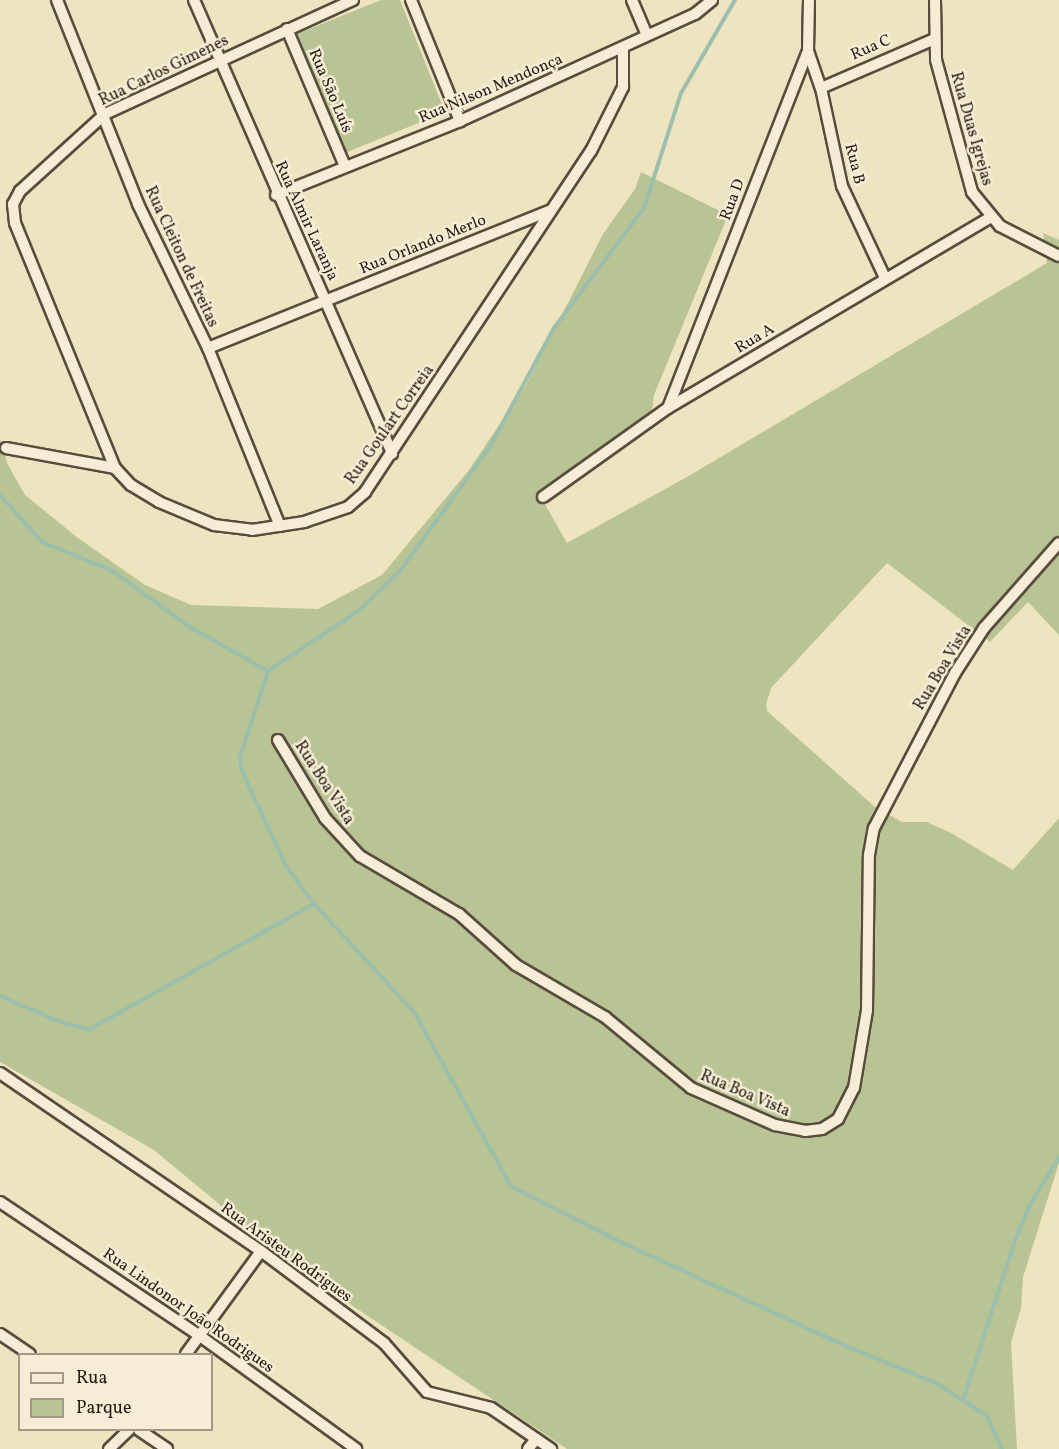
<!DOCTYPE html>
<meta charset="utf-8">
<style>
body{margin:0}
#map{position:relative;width:1059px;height:1449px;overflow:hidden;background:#efe4c0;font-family:Vollkorn,serif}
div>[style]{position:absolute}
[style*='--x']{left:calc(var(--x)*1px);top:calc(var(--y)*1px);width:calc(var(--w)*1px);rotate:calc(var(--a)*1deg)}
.green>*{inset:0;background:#b8c493}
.stream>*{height:4px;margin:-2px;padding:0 2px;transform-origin:2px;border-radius:2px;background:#9bbfac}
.roads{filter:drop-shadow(2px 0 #584c3e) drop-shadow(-2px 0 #584c3e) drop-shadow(0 2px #584c3e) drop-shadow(0 -2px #584c3e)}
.street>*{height:10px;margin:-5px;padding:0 5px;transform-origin:5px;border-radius:5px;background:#f5edd6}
span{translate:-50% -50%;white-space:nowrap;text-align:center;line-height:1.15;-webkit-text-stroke:5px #f5edd6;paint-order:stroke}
.street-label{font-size:16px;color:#261a12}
.legend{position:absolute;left:18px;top:1353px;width:195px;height:78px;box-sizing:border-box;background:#f5edd6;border:2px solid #a29988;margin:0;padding:8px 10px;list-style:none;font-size:18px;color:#261a12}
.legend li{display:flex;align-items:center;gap:12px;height:30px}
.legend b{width:30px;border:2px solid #a29988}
</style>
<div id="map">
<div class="green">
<div style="clip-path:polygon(381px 0,400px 0,445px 112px,345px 153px,297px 34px)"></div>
<div style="clip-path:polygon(641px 172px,728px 215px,654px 395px,652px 411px,538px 492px,567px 543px,687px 477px,1047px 263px,1043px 233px,1059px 240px,1059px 635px,1028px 602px,990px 642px,887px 563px,771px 688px,766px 705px,767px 711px,875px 807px,902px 822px,927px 822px,951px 833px,1013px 870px,1059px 818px,1059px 1163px,1023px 1277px,1021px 1308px,1011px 1343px,1017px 1449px,567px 1449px,296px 1268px,154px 1150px,0 1062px,0 439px,8px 465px,25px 495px,78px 538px,145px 585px,191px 605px,318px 609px,382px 575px,469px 470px,526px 385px,603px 234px,635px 189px)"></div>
</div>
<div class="stream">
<div style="--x:735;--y:0;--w:108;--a:120.1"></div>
<div style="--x:681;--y:93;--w:121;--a:107.8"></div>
<div style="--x:644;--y:208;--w:150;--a:126.9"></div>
<div style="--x:554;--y:328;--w:136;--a:118.4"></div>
<div style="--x:489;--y:448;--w:152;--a:125.9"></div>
<div style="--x:400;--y:571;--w:59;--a:136.4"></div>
<div style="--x:357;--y:612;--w:107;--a:146.5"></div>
<div style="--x:268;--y:671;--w:90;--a:108"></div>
<div style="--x:240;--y:757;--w:12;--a:85"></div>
<div style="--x:241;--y:769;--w:107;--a:65.1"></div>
<div style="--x:286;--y:866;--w:47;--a:53.6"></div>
<div style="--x:314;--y:904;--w:147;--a:47.2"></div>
<div style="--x:414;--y:1012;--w:199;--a:60.9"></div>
<div style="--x:511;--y:1186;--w:114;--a:27.2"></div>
<div style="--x:612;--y:1238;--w:250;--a:24.8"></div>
<div style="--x:839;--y:1343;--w:107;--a:22.5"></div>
<div style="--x:938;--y:1384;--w:59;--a:33.1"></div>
<div style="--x:987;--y:1416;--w:36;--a:66"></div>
<div style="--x:0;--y:495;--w:63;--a:48.2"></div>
<div style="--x:42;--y:542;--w:77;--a:22.2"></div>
<div style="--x:113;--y:571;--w:93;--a:36.3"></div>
<div style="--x:188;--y:626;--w:92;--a:29.4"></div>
<div style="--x:0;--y:996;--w:69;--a:23.2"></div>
<div style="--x:63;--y:1023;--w:28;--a:13"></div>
<div style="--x:90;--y:1029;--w:257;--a:-29.2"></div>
<div style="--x:963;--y:1400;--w:167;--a:-71.9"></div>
<div style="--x:1015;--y:1241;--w:38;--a:-68"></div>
<div style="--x:1029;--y:1206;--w:57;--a:-58"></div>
</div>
<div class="roads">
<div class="street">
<div style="--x:57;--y:0;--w:219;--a:68.3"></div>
<div style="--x:138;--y:204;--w:160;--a:64.1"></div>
<div style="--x:208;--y:348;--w:192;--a:68"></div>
<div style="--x:194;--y:0;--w:495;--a:66.4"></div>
<div style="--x:353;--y:0;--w:273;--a:155.3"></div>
<div style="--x:105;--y:114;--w:115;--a:137.8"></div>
<div style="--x:20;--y:191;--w:15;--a:118"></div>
<div style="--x:13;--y:204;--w:19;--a:84"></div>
<div style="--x:15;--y:223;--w:265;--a:67.8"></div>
<div style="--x:115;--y:468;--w:23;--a:47"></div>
<div style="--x:131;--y:485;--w:33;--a:31"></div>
<div style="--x:159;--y:502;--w:60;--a:22.7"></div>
<div style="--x:214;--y:525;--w:38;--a:7"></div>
<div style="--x:252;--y:530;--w:53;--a:-8.7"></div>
<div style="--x:304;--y:522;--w:46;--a:-18.8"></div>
<div style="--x:348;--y:507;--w:23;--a:-41"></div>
<div style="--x:365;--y:492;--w:409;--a:-56.5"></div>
<div style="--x:591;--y:151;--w:72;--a:-63.4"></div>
<div style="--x:623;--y:87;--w:39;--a:-90"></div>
<div style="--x:411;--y:0;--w:131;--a:68"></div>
<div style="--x:632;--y:0;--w:38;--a:67"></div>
<div style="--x:935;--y:0;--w:60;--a:89"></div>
<div style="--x:936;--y:60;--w:137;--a:74.7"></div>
<div style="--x:972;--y:192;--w:44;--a:50.5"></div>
<div style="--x:1000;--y:226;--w:66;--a:27"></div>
<div style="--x:287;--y:29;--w:149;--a:67.1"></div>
<div style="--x:808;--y:51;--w:39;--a:71"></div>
<div style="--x:821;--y:88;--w:100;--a:77.9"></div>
<div style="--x:842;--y:186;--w:102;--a:64.9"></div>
<div style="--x:821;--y:88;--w:124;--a:-23.3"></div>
<div style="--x:276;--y:195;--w:198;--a:-21.9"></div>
<div style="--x:460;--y:121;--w:258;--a:-24.5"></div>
<div style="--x:695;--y:14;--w:22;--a:-39"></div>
<div style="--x:208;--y:348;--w:367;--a:-21.9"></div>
<div style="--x:668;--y:408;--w:383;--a:-68.6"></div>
<div style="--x:808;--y:51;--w:51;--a:-88.9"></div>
<div style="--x:6;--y:448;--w:111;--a:10.4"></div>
<div style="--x:543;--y:497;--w:153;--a:-35.5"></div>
<div style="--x:668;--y:408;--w:373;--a:-30.6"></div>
<div style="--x:278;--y:740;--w:91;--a:58.9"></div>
<div style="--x:325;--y:818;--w:52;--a:47.4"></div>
<div style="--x:360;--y:856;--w:115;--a:30.4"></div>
<div style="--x:459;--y:914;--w:76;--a:41.8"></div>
<div style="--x:516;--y:965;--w:103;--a:30.3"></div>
<div style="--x:605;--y:1017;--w:112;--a:39.5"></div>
<div style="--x:691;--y:1088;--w:92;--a:23.8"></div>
<div style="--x:775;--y:1125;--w:31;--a:11"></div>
<div style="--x:805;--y:1131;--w:17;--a:-7"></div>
<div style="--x:822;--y:1129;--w:19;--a:-32"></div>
<div style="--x:838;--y:1119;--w:35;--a:-63"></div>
<div style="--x:854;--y:1088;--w:79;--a:-80.5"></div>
<div style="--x:867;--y:1010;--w:155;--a:-89.3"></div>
<div style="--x:869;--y:855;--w:27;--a:-80"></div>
<div style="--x:874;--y:828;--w:175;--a:-62.4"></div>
<div style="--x:955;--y:673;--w:54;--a:-57.2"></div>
<div style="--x:984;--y:628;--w:113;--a:-48.6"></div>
<div style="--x:0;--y:1073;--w:316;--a:34.3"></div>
<div style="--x:261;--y:1251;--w:154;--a:36.8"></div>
<div style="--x:384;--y:1343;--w:65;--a:48.7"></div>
<div style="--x:427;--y:1392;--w:66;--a:14"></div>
<div style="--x:491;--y:1408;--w:73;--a:34.3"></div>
<div style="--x:0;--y:1202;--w:241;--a:33.8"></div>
<div style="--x:200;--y:1336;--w:193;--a:35.9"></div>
<div style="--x:0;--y:1334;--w:36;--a:34"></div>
<div style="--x:186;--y:1354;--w:127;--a:-53.9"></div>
<div style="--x:139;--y:1430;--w:34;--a:34"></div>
<div style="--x:109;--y:1449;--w:28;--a:-44"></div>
<div style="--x:528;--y:1449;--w:13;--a:-51"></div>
</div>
</div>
<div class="street-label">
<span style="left:871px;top:48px;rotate:-23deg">Rua C</span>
<span style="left:164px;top:71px;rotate:-26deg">Rua Carlos Gimenes</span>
<span style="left:491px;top:89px;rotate:-23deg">Rua Nilson Mendonça</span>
<span style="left:330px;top:91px;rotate:67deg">Rua São Luís</span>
<span style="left:971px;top:129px;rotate:74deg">Rua Duas Igrejas</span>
<span style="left:854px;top:164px;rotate:76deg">Rua B</span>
<span style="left:733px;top:200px;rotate:-69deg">Rua D</span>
<span style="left:306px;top:221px;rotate:65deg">Rua Almir Laranja</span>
<span style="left:423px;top:245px;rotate:-22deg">Rua Orlando Merlo</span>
<span style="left:181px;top:257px;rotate:65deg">Rua Cleiton de Freitas</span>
<span style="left:755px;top:339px;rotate:-31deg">Rua A</span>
<span style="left:390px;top:425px;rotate:-55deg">Rua Goulart Correia</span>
<span style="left:943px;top:668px;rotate:-59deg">Rua Boa Vista</span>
<span style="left:324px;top:783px;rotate:57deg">Rua Boa Vista</span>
<span style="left:745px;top:1094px;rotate:23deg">Rua Boa Vista</span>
<span style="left:286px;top:1253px;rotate:36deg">Rua Aristeu Rodrigues</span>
<span style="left:188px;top:1311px;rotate:35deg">Rua Lindonor João Rodrigues</span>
</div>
<ul class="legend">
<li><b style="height:8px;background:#f5edd6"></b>Rua</li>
<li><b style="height:16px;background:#b8c493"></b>Parque</li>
</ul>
</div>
